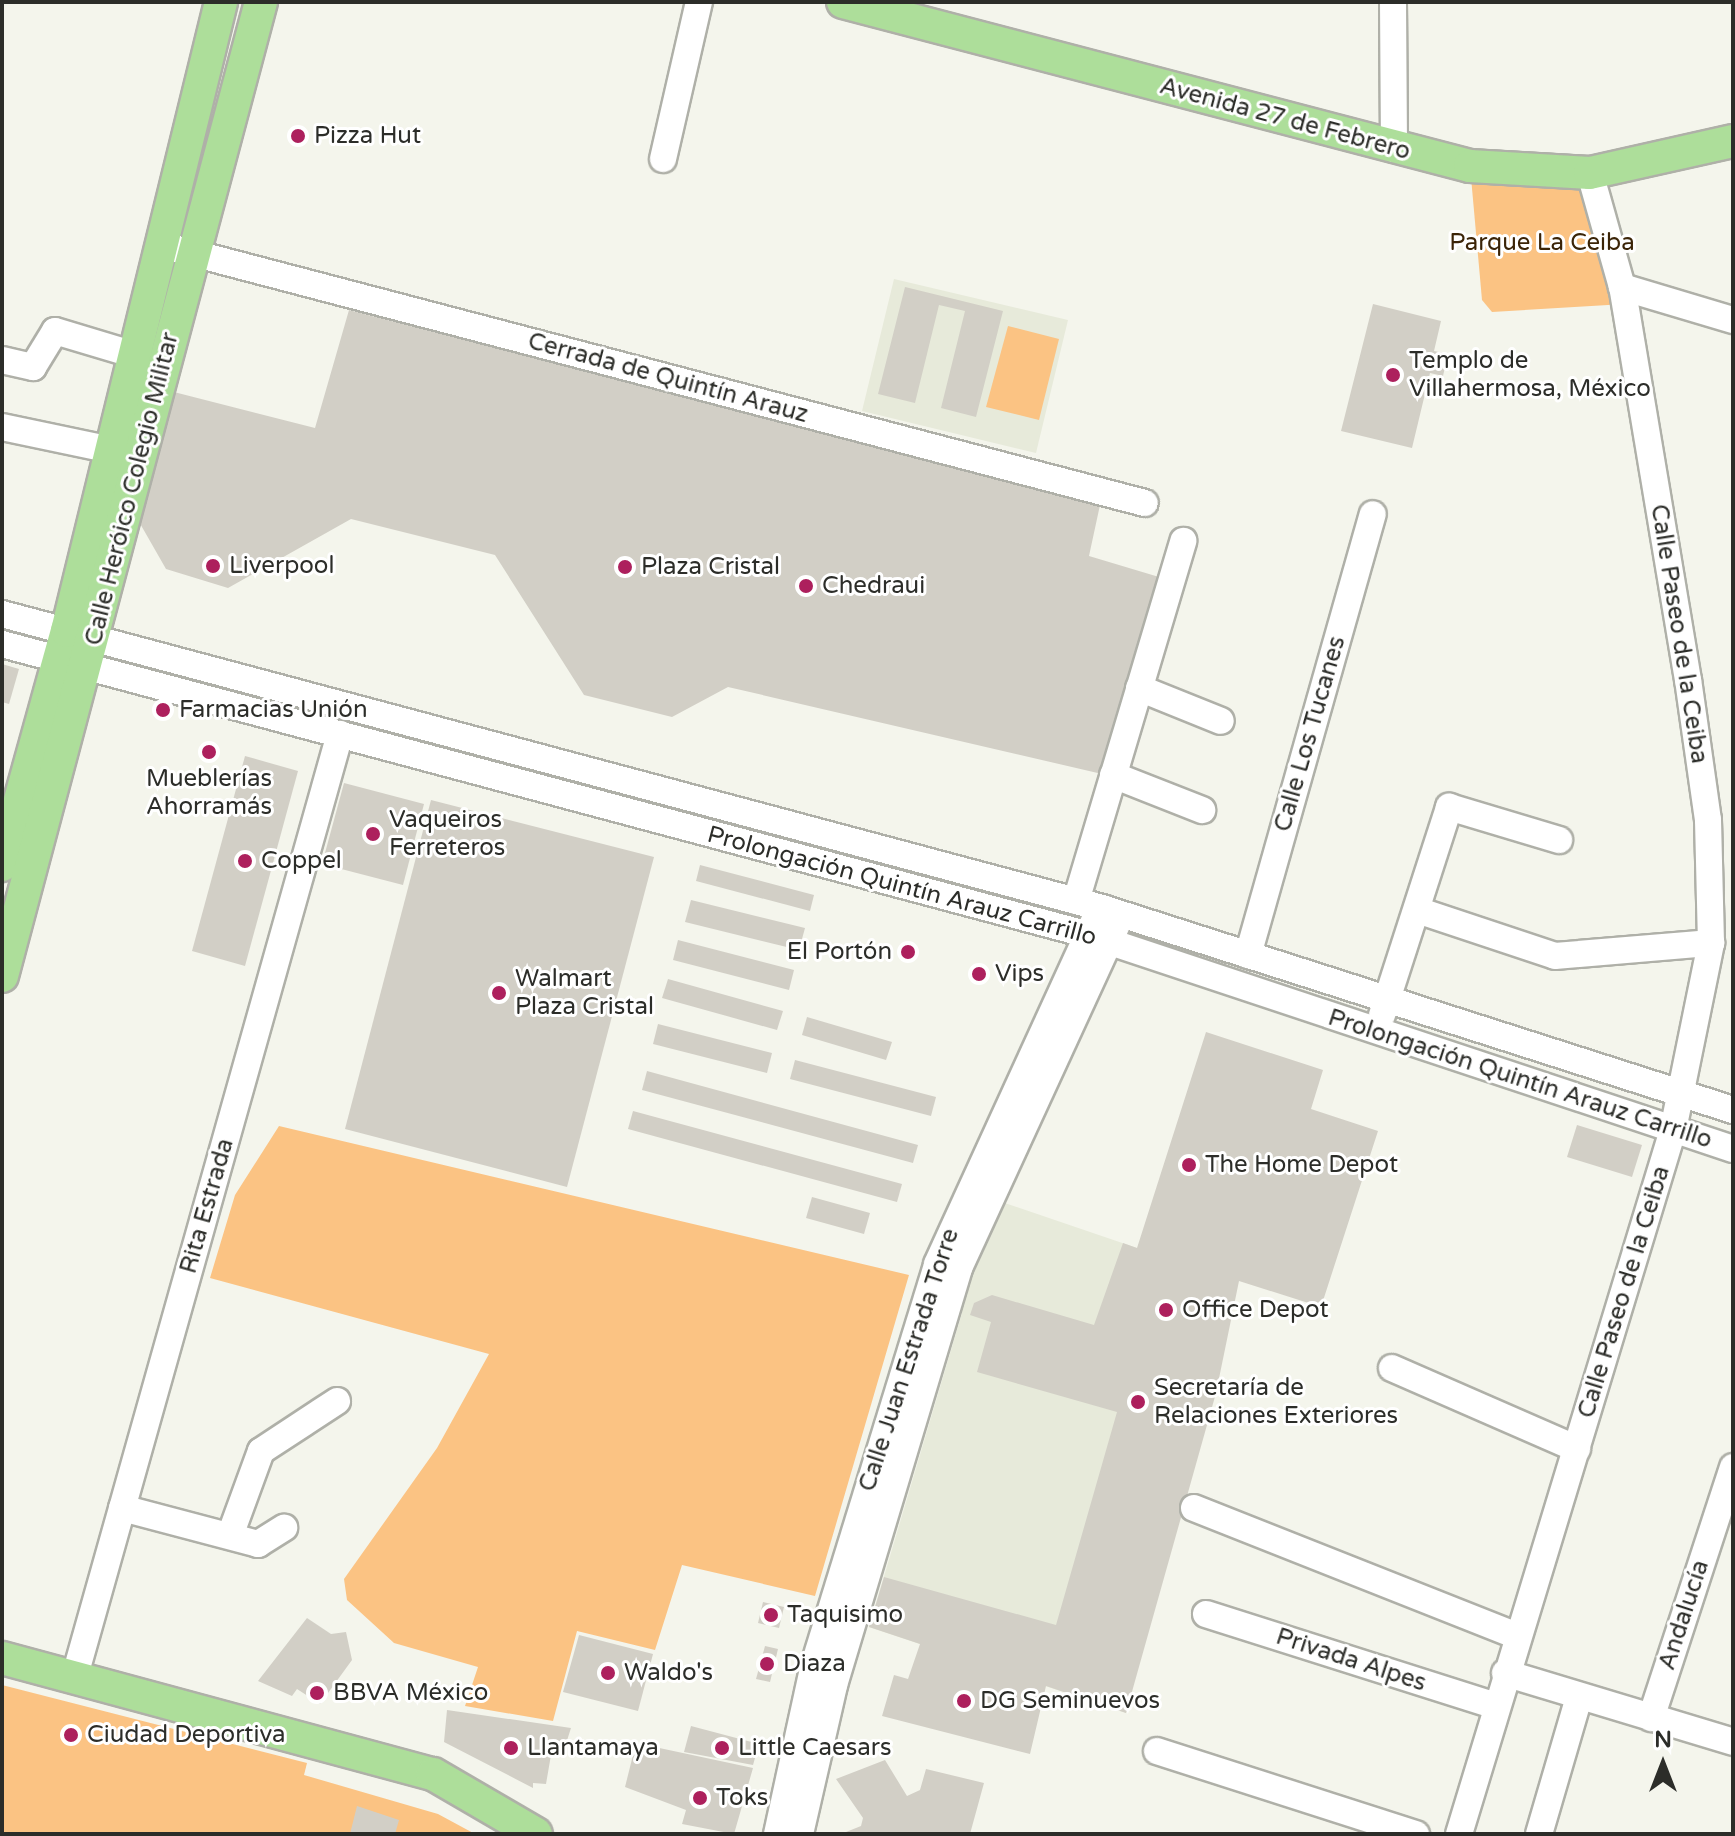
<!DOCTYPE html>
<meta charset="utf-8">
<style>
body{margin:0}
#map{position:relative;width:1735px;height:1836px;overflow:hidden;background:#f4f5ec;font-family:"Varela Round",sans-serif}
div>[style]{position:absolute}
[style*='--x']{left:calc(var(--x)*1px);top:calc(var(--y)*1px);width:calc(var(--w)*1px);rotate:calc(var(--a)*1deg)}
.built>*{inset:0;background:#e7eada}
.green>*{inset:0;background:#fbc383}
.building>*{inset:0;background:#d2cfc6}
.roads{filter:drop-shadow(2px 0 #afb0a8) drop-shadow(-2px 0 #afb0a8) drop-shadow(0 2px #afb0a8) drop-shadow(0 -2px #afb0a8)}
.minor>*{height:26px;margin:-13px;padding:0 13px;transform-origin:13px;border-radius:13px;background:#fff}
.major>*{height:32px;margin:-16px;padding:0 16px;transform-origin:16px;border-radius:16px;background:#adde9a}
.dots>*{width:22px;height:22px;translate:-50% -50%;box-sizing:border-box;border:4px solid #fff;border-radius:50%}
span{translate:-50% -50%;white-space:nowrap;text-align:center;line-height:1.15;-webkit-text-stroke:6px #fff;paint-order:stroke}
.street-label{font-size:24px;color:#2c2d29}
.poi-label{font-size:24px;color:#2c2d29}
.left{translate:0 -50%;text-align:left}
.right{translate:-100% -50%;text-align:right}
.park-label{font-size:24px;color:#3b2407}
.frame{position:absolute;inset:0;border:4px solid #2c2d29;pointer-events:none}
.north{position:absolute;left:1623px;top:1724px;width:80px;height:80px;-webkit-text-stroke:6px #fff;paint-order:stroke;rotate:0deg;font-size:22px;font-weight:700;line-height:32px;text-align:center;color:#2c2d29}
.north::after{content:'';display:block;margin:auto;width:28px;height:36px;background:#2c2d29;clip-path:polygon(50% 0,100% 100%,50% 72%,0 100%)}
</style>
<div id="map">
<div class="built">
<div style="clip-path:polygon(894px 279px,1068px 320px,1036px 453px,862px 411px)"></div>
<div style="clip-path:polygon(993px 1199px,1137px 1248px,1126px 1713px,869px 1627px,962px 1313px,953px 1309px)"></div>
</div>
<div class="green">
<div style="clip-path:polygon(1470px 166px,1590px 173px,1625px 304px,1492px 312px,1482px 300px)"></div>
<div style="clip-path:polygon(1008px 326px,1059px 339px,1039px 420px,986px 407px)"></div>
<div style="clip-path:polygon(279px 1126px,909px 1275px,815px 1596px,682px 1565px,655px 1650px,577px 1631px,553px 1721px,465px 1706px,478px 1667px,394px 1643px,347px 1600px,344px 1579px,437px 1448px,489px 1354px,210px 1278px,235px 1195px)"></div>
<div style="clip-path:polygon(2px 1685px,307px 1763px,304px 1775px,438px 1814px,475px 1834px,2px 1834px)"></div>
</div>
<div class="building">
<div style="clip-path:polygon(905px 287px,1003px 311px,976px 417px,941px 408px,965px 311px,939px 305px,915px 403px,878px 394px)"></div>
<div style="clip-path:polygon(1373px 304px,1441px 321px,1434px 351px,1448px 354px,1443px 376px,1430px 373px,1412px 448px,1341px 431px)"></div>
<div style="clip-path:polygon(349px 310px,1100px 505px,1089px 556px,1159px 577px,1102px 774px,728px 687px,672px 717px,584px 695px,495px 555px,351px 519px,228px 588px,166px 569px,138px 520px,170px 391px,315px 428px)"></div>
<div style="clip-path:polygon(2px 664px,19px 669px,9px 704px,2px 702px)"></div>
<div style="clip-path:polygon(245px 756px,298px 771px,245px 966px,192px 951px)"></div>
<div style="clip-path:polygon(344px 783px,424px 804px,403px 885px,322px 864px)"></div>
<div style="clip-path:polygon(431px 800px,654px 857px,567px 1187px,345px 1129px)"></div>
<div style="clip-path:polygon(700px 865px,814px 895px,810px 911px,696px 881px)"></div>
<div style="clip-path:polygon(691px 900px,805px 928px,799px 950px,685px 922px)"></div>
<div style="clip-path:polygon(678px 940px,794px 970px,789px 990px,673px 960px)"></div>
<div style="clip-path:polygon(668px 979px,783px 1011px,777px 1030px,662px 998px)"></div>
<div style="clip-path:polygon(807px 1017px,892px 1042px,886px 1060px,802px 1035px)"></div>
<div style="clip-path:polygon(658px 1024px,772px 1053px,767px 1073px,653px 1044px)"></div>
<div style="clip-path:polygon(1206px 1032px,1323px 1070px,1311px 1109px,1378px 1131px,1321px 1307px,1239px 1281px,1216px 1393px,1126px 1713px,1046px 1686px,1030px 1754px,882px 1716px,894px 1675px,908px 1679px,920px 1644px,869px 1627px,884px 1577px,1056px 1625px,1117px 1412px,977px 1372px,991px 1322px,970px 1315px,974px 1303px,992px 1295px,1094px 1325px,1123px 1243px,1137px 1248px)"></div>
<div style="clip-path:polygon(795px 1060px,936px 1097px,931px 1116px,790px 1079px)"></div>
<div style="clip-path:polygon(647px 1071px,918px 1145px,913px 1163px,642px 1090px)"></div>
<div style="clip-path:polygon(633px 1111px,902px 1184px,897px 1202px,628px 1129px)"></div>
<div style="clip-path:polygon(1577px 1125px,1642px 1145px,1632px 1177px,1567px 1157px)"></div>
<div style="clip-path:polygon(812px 1197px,870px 1213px,864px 1234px,806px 1218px)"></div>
<div style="clip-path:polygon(763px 1602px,784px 1607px,779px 1628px,758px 1623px)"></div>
<div style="clip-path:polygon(307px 1618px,331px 1634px,346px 1632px,352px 1660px,320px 1704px,297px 1689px,292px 1696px,258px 1681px)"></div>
<div style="clip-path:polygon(579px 1635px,653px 1654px,638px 1711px,563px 1692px)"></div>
<div style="clip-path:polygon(765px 1646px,778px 1649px,770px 1682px,756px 1679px)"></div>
<div style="clip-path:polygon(447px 1710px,571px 1728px,562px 1756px,551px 1755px,546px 1784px,533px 1783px,533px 1788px,444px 1742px)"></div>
<div style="clip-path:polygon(691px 1726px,759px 1744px,753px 1765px,684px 1752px)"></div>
<div style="clip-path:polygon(636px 1743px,753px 1768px,734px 1834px,682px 1824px,686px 1810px,625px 1787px)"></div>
<div style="clip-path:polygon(885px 1760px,907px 1796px,920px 1790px,926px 1769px,984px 1783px,970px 1834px,841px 1834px,861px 1826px,863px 1818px,836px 1779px)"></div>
<div style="clip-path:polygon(357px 1806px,399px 1820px,395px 1834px,350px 1834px)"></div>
</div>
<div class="roads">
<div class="minor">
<div style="--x:1393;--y:2;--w:147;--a:89.6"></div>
<div style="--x:663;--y:159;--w:161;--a:-77.1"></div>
<div style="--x:162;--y:245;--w:1016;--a:14.71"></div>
<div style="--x:1622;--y:287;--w:116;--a:16.6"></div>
<div style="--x:2;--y:360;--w:32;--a:13"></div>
<div style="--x:33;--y:367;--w:42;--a:-58.6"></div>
<div style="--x:55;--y:331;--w:84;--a:16.7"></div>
<div style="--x:2;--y:427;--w:112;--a:11.8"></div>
<div style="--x:2;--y:614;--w:1139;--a:14.96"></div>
<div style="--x:1102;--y:908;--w:663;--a:17.75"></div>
<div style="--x:2;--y:644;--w:1122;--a:14.98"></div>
<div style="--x:1086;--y:934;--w:682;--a:18.38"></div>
<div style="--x:1139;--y:688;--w:88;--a:21.9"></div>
<div style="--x:1113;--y:775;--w:96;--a:21.5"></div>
<div style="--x:1076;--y:901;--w:376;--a:-73.4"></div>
<div style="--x:1417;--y:910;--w:145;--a:18.4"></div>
<div style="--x:1555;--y:956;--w:157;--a:-4.8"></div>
<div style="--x:1248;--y:955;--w:458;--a:-74.2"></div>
<div style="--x:1382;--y:1015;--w:219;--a:-72.1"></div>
<div style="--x:1449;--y:807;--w:115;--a:16.7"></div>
<div style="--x:1392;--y:1368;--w:202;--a:23.6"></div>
<div style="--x:122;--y:1508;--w:141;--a:14.8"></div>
<div style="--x:258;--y:1544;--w:31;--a:-32"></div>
<div style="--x:1194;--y:1508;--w:347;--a:21.6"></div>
<div style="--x:231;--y:1533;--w:87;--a:-69.9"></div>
<div style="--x:261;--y:1451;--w:91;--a:-33.3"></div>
<div style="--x:1206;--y:1614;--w:304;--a:17.6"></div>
<div style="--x:1505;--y:1673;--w:238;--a:16.8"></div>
<div style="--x:74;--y:1679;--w:982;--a:-74.28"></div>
<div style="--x:1651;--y:1718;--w:264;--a:-71.9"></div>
<div style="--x:1157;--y:1751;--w:272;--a:17.8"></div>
<div style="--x:777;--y:1834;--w:173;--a:-77.7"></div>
<div style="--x:814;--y:1665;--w:419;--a:-72.9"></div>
<div style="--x:937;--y:1264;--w:377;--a:-65.4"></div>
<div style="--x:800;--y:1834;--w:153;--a:-77.1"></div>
<div style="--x:834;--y:1685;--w:435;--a:-73.3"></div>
<div style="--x:959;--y:1268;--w:376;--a:-65.3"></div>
<div style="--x:1459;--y:1834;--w:736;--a:-73.09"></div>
<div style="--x:1673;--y:1130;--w:191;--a:-78.5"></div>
<div style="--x:1711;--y:943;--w:123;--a:-91.4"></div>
<div style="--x:1708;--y:820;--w:141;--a:-98.1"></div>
<div style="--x:1688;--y:680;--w:399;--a:-99.5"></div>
<div style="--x:1622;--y:287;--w:118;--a:-105.7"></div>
<div style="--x:1539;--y:1834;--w:143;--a:-73.7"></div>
</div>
<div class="major">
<div style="--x:843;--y:2;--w:648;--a:14.66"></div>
<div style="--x:1470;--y:166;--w:120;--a:3.3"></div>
<div style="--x:1590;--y:173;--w:147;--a:-12.6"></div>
<div style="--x:2;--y:865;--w:243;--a:-74.5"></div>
<div style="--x:67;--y:631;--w:648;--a:-76.24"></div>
<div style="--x:2;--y:976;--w:1008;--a:-75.11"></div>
<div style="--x:2;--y:1658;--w:446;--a:15.1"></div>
<div style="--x:433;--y:1774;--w:119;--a:30.2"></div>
</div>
</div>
<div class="dots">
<div style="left:298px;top:136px;background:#ad205d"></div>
<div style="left:1393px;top:375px;background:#ad205d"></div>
<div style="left:213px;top:566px;background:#ad205d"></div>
<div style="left:625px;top:567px;background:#ad205d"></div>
<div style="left:806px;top:586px;background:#ad205d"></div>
<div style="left:163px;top:710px;background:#ad205d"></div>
<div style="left:209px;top:752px;background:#ad205d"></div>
<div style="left:373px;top:834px;background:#ad205d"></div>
<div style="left:245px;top:861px;background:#ad205d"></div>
<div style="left:908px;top:952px;background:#ad205d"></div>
<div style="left:979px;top:974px;background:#ad205d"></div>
<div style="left:499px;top:993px;background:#ad205d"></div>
<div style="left:1189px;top:1165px;background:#ad205d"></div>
<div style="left:1166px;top:1310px;background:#ad205d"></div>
<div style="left:1138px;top:1402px;background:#ad205d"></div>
<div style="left:771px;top:1615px;background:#ad205d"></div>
<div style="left:767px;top:1664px;background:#ad205d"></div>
<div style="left:608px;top:1673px;background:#ad205d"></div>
<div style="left:317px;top:1693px;background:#ad205d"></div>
<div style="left:964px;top:1701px;background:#ad205d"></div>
<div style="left:71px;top:1735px;background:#ad205d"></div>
<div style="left:511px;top:1748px;background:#ad205d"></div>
<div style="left:722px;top:1748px;background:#ad205d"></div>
<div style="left:700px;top:1798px;background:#ad205d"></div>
</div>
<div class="street-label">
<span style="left:1285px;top:119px;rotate:15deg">Avenida 27 de Febrero</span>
<span style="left:668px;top:378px;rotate:15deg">Cerrada de Quintín Arauz</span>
<span style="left:132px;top:489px;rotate:-76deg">Calle Heróico Colegio Militar</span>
<span style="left:1679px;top:634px;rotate:81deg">Calle Paseo de la Ceiba</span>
<span style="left:1310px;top:734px;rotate:-74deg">Calle Los Tucanes</span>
<span style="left:902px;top:886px;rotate:15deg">Prolongación Quintín Arauz Carrillo</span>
<span style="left:1520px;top:1079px;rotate:18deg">Prolongación Quintín Arauz Carrillo</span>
<span style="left:207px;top:1206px;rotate:-74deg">Rita Estrada</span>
<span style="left:1624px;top:1292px;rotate:-73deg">Calle Paseo de la Ceiba</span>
<span style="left:909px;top:1360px;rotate:-72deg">Calle Juan Estrada Torre</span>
<span style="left:1684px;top:1615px;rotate:-72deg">Andalucía</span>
<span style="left:1351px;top:1660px;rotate:18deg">Privada Alpes</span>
</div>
<div class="poi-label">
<span class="left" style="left:314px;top:136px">Pizza Hut</span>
<span class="left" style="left:1409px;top:375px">Templo de<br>Villahermosa, México</span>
<span class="left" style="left:229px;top:566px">Liverpool</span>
<span class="left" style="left:641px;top:567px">Plaza Cristal</span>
<span class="left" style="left:822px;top:586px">Chedraui</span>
<span class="left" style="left:179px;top:710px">Farmacias Unión</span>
<span style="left:209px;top:793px">Mueblerías<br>Ahorramás</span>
<span class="left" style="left:389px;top:834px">Vaqueiros<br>Ferreteros</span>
<span class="left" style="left:261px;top:861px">Coppel</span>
<span class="right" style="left:892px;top:952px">El Portón</span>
<span class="left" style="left:995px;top:974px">Vips</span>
<span class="left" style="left:515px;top:993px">Walmart<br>Plaza Cristal</span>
<span class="left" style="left:1205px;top:1165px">The Home Depot</span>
<span class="left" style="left:1182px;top:1310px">Office Depot</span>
<span class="left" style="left:1154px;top:1402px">Secretaría de<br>Relaciones Exteriores</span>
<span class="left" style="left:787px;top:1615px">Taquisimo</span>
<span class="left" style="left:783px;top:1664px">Diaza</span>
<span class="left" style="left:624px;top:1673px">Waldo's</span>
<span class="left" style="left:333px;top:1693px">BBVA México</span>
<span class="left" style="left:980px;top:1701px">DG Seminuevos</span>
<span class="left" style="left:87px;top:1735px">Ciudad Deportiva</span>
<span class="left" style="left:527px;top:1748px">Llantamaya</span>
<span class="left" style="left:738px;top:1748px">Little Caesars</span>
<span class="left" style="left:716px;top:1798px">Toks</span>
</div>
<div class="park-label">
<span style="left:1542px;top:243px">Parque La Ceiba</span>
</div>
<div class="frame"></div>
<div class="north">N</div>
</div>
